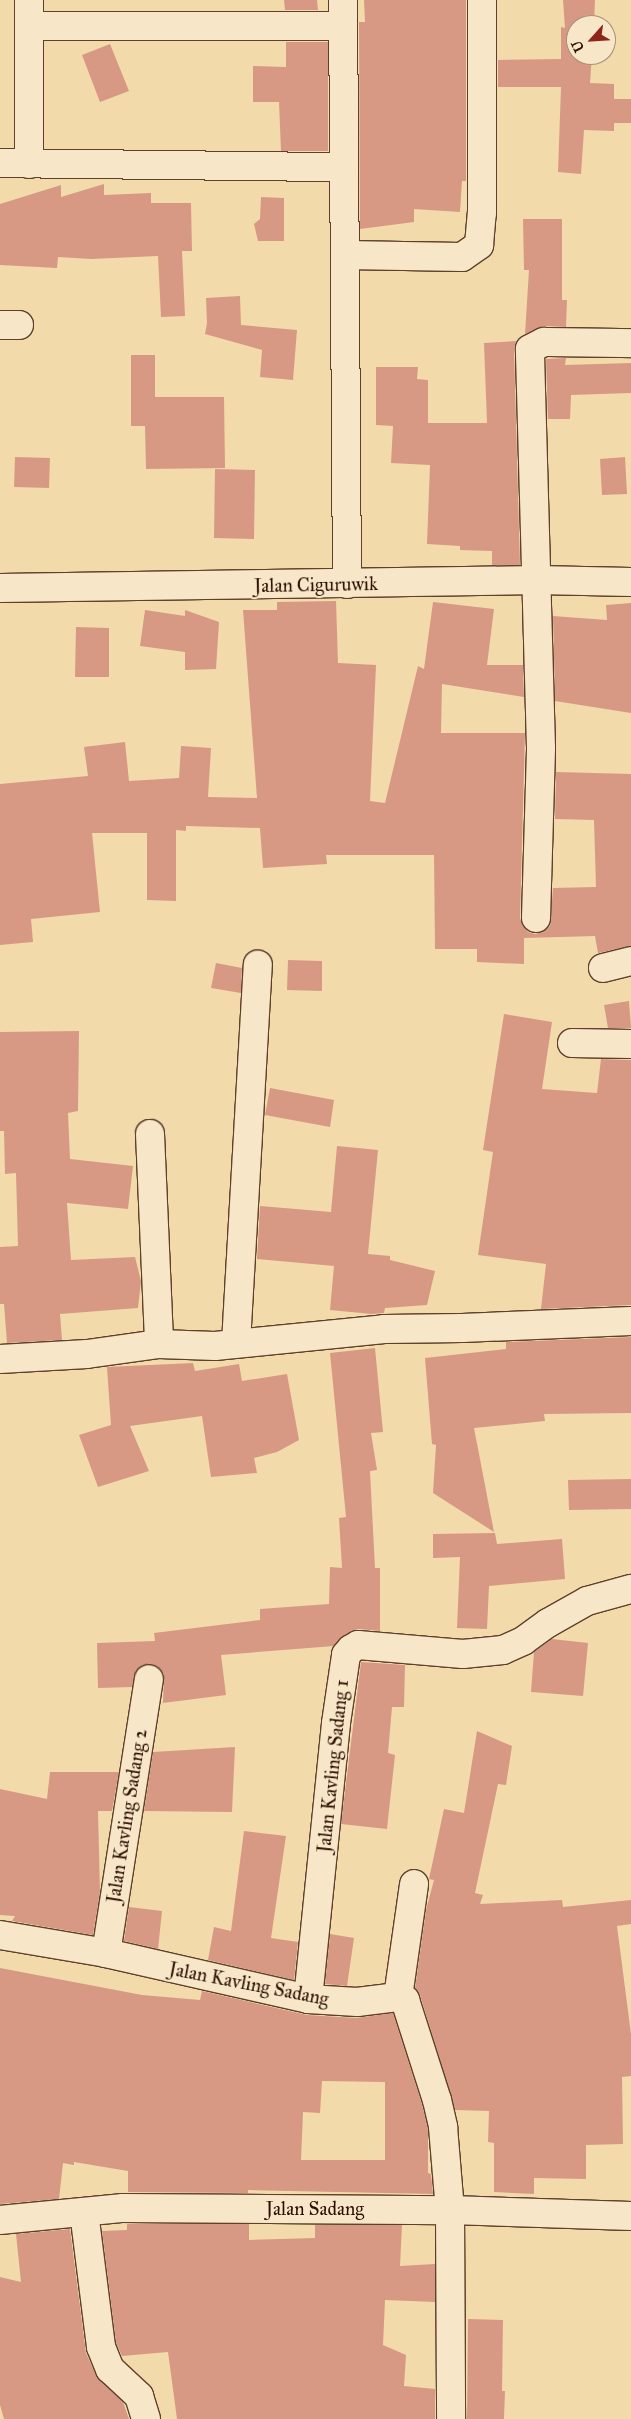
<!DOCTYPE html>
<style>
body{margin:0}
#map{position:relative;width:631px;height:2419px;overflow:hidden;background:#f3daab;font-family:"IM FELL Great Primer",serif}
div>[style]{position:absolute}
[style*='--x']{left:calc(var(--x)*1px);top:calc(var(--y)*1px);width:calc(var(--w)*1px);rotate:calc(var(--a)*1deg)}
.building>*{inset:0;background:#d79984}
.roads{filter:drop-shadow(1px 0 #5e402b) drop-shadow(-1px 0 #5e402b) drop-shadow(0 1px #5e402b) drop-shadow(0 -1px #5e402b)}
.minor>*{height:28px;margin:-14px;padding:0 14px;transform-origin:14px;border-radius:14px;background:#f7e7c8}
span{translate:-50% -50%;white-space:nowrap;text-align:center;line-height:1.15;-webkit-text-stroke:4px #f7e7c8;paint-order:stroke}
.street-label{font-size:19px;color:#2c0d00}
.north{position:absolute;left:566px;top:15px;width:50px;height:50px;box-sizing:border-box;background:#f7e7c8;border:1px solid #a69078;border-radius:50%;rotate:244deg;font-size:14px;font-weight:700;line-height:20px;text-align:center;color:#2c0d00}
.north::after{content:'';display:block;margin:auto;width:18px;height:22px;background:#8f2418;clip-path:polygon(50% 0,100% 100%,50% 72%,0 100%)}
</style>
<div id="map">
<div class="building">
<div style="clip-path:polygon(284px 0,317px 0,318px 10px,285px 10px)"></div>
<div style="clip-path:polygon(364px 0,466px 0,466px 181px,462px 181px,460px 212px,414px 209px,414px 222px,360px 229px,359px 22px,365px 22px)"></div>
<div style="clip-path:polygon(563px 0,595px 0,594px 25px,576px 25px,576px 55px,592px 55px,590px 83px,614px 84px,614px 99px,631px 99px,631px 123px,614px 123px,614px 131px,584px 130px,581px 174px,558px 172px,561px 87px,498px 87px,498px 60px,561px 59px,561px 27px,565px 28px)"></div>
<div style="clip-path:polygon(286px 42px,328px 42px,328px 151px,281px 151px,279px 102px,253px 102px,253px 66px,286px 67px)"></div>
<div style="clip-path:polygon(110px 44px,129px 91px,100px 102px,82px 55px)"></div>
<div style="clip-path:polygon(104px 184px,104px 195px,151px 193px,151px 203px,191px 203px,192px 251px,182px 251px,185px 316px,161px 317px,158px 256px,91px 259px,58px 257px,57px 268px,0 265px,0 204px,61px 185px,61px 197px)"></div>
<div style="clip-path:polygon(261px 197px,284px 198px,284px 241px,258px 241px,254px 224px,260px 219px)"></div>
<div style="clip-path:polygon(523px 219px,562px 219px,562px 300px,567px 300px,566px 327px,544px 326px,525px 334px,529px 270px,524px 270px)"></div>
<div style="clip-path:polygon(240px 296px,241px 325px,297px 330px,293px 380px,260px 377px,262px 350px,205px 334px,207px 323px,206px 298px)"></div>
<div style="clip-path:polygon(516px 341px,514px 349px,520px 565px,492px 565px,492px 551px,460px 550px,460px 546px,427px 544px,430px 465px,391px 463px,393px 426px,376px 425px,376px 367px,418px 367px,417px 379px,428px 380px,428px 423px,487px 423px,484px 343px)"></div>
<div style="clip-path:polygon(131px 355px,155px 355px,155px 397px,224px 397px,225px 468px,146px 469px,145px 426px,131px 426px)"></div>
<div style="clip-path:polygon(566px 358px,565px 365px,631px 363px,631px 393px,571px 395px,570px 419px,548px 419px,546px 359px)"></div>
<div style="clip-path:polygon(15px 457px,50px 458px,49px 488px,14px 487px)"></div>
<div style="clip-path:polygon(625px 457px,627px 494px,602px 495px,600px 459px)"></div>
<div style="clip-path:polygon(215px 469px,255px 470px,254px 539px,214px 538px)"></div>
<div style="clip-path:polygon(336px 601px,338px 663px,376px 665px,370px 801px,385px 803px,418px 666px,424px 669px,433px 602px,494px 609px,487px 665px,523px 665px,524px 697px,442px 684px,441px 733px,525px 733px,520px 918px,523px 926px,528px 932px,535px 934px,544px 931px,550px 926px,553px 888px,596px 887px,594px 820px,555px 819px,556px 772px,631px 774px,631px 946px,598px 953px,595px 936px,524px 938px,524px 964px,477px 962px,477px 949px,435px 949px,434px 855px,326px 855px,327px 864px,263px 868px,260px 828px,186px 826px,186px 831px,176px 830px,176px 901px,147px 900px,147px 833px,92px 833px,100px 912px,31px 919px,33px 942px,0 945px,0 784px,88px 776px,84px 747px,125px 742px,129px 781px,179px 778px,181px 746px,211px 748px,208px 797px,257px 798px,243px 610px,277px 610px,277px 602px)"></div>
<div style="clip-path:polygon(631px 603px,631px 713px,555px 701px,553px 616px,607px 620px,606px 605px)"></div>
<div style="clip-path:polygon(145px 610px,185px 616px,185px 610px,219px 622px,216px 669px,185px 670px,185px 652px,140px 646px)"></div>
<div style="clip-path:polygon(76px 627px,109px 628px,109px 677px,75px 677px)"></div>
<div style="clip-path:polygon(288px 960px,322px 961px,322px 991px,287px 990px)"></div>
<div style="clip-path:polygon(216px 963px,242px 968px,241px 993px,211px 988px)"></div>
<div style="clip-path:polygon(629px 1001px,631px 1028px,608px 1028px,604px 1005px)"></div>
<div style="clip-path:polygon(504px 1014px,552px 1022px,542px 1089px,597px 1093px,601px 1059px,631px 1060px,631px 1305px,541px 1309px,546px 1264px,478px 1255px,493px 1152px,483px 1150px)"></div>
<div style="clip-path:polygon(79px 1031px,78px 1111px,68px 1113px,70px 1159px,133px 1166px,128px 1209px,67px 1203px,71px 1260px,135px 1257px,141px 1281px,138px 1308px,60px 1314px,62px 1340px,7px 1343px,4px 1304px,0 1304px,0 1247px,18px 1246px,16px 1173px,5px 1174px,4px 1131px,0 1131px,0 1032px)"></div>
<div style="clip-path:polygon(270px 1088px,334px 1100px,330px 1127px,265px 1115px)"></div>
<div style="clip-path:polygon(337px 1146px,378px 1150px,368px 1254px,390px 1256px,390px 1260px,435px 1271px,427px 1305px,385px 1308px,384px 1313px,372px 1314px,330px 1310px,334px 1266px,257px 1259px,260px 1206px,331px 1212px)"></div>
<div style="clip-path:polygon(631px 1337px,631px 1413px,544px 1414px,545px 1421px,474px 1428px,494px 1532px,433px 1493px,436px 1445px,432px 1444px,425px 1358px,506px 1349px,506px 1342px)"></div>
<div style="clip-path:polygon(375px 1348px,383px 1432px,371px 1433px,377px 1470px,370px 1471px,375px 1568px,380px 1568px,380px 1631px,359px 1629px,351px 1631px,334px 1646px,221px 1655px,226px 1695px,163px 1703px,164px 1674px,158px 1667px,151px 1664px,143px 1665px,137px 1670px,132px 1687px,98px 1688px,97px 1643px,155px 1641px,154px 1633px,260px 1620px,260px 1609px,329px 1604px,330px 1567px,342px 1568px,339px 1518px,346px 1517px,330px 1353px)"></div>
<div style="clip-path:polygon(193px 1363px,195px 1371px,239px 1364px,242px 1381px,287px 1374px,299px 1440px,277px 1452px,254px 1458px,257px 1473px,211px 1477px,202px 1416px,130px 1426px,149px 1471px,98px 1487px,79px 1435px,111px 1425px,107px 1367px)"></div>
<div style="clip-path:polygon(631px 1479px,631px 1509px,569px 1510px,568px 1480px)"></div>
<div style="clip-path:polygon(495px 1533px,497px 1544px,562px 1539px,565px 1579px,489px 1586px,487px 1629px,457px 1628px,460px 1557px,433px 1558px,433px 1534px)"></div>
<div style="clip-path:polygon(552px 1639px,588px 1643px,583px 1696px,531px 1692px,534px 1652px)"></div>
<div style="clip-path:polygon(361px 1662px,405px 1665px,404px 1707px,392px 1707px,388px 1753px,395px 1755px,387px 1829px,341px 1824px)"></div>
<div style="clip-path:polygon(477px 1731px,512px 1746px,506px 1785px,498px 1784px,475px 1893px,483px 1895px,480px 1904px,562px 1900px,563px 1907px,631px 1900px,631px 1924px,617px 1926px,631px 2034px,631px 2076px,622px 2077px,623px 2144px,586px 2145px,586px 2179px,534px 2178px,534px 2194px,494px 2192px,494px 2143px,488px 2142px,489px 2111px,455px 2110px,420px 1995px,415px 1988px,426px 1910px,434px 1880px,429px 1879px,444px 1809px,464px 1813px)"></div>
<div style="clip-path:polygon(235px 1747px,232px 1812px,144px 1811px,153px 1752px)"></div>
<div style="clip-path:polygon(50px 1772px,119px 1772px,112px 1811px,98px 1811px,100px 1892px,93px 1935px,12px 1921px,15px 1916px,0 1915px,0 1789px,47px 1799px)"></div>
<div style="clip-path:polygon(244px 1831px,286px 1836px,271px 1938px,298px 1942px,294px 1980px,208px 1960px,214px 1927px,231px 1931px)"></div>
<div style="clip-path:polygon(129px 1907px,162px 1911px,158px 1949px,124px 1941px)"></div>
<div style="clip-path:polygon(330px 1934px,354px 1938px,347px 1986px,325px 1984px)"></div>
<div style="clip-path:polygon(evenodd,0 1968px,142px 1995px,200px 2000px,202px 1991px,307px 2015px,356px 2018px,393px 2013px,422px 2104px,428px 2129px,428px 2173px,431px 2174px,433px 2194px,248px 2190px,248px 2193px,128px 2192px,128px 2171px,74px 2162px,74px 2165px,63px 2163px,59px 2199px,0 2204px,0 1968px,322px 2081px,385px 2082px,385px 2160px,301px 2160px,303px 2112px,320px 2113px,322px 2081px)"></div>
<div style="clip-path:polygon(127px 2224px,249px 2224px,249px 2240px,315px 2238px,315px 2225px,402px 2225px,400px 2266px,435px 2264px,435px 2302px,385px 2300px,383px 2345px,406px 2355px,404px 2386px,435px 2389px,435px 2419px,177px 2419px,168px 2352px,122px 2356px,116px 2343px,102px 2231px,127px 2230px)"></div>
<div style="clip-path:polygon(70px 2229px,86px 2353px,96px 2375px,123px 2402px,129px 2419px,4px 2419px,0 2405px,0 2277px,21px 2282px,16px 2234px)"></div>
<div style="clip-path:polygon(468px 2319px,503px 2320px,502px 2391px,505px 2391px,504px 2419px,467px 2419px)"></div>
</div>
<div class="roads">
<div class="minor">
<div style="--x:29;--y:0;--w:164;--a:90"></div>
<div style="--x:343;--y:0;--w:584;--a:89.61"></div>
<div style="--x:29;--y:26;--w:313;--a:0"></div>
<div style="--x:0;--y:163;--w:343;--a:0.7"></div>
<div style="--x:345;--y:255;--w:117;--a:1"></div>
<div style="--x:462;--y:257;--w:21;--a:-35"></div>
<div style="--x:479;--y:245;--w:32;--a:-85"></div>
<div style="--x:482;--y:213;--w:213;--a:-90"></div>
<div style="--x:0;--y:325;--w:19;--a:0"></div>
<div style="--x:0;--y:588;--w:537;--a:-0.85"></div>
<div style="--x:537;--y:580;--w:94;--a:1.2"></div>
<div style="--x:536;--y:918;--w:170;--a:-88.3"></div>
<div style="--x:541;--y:748;--w:399;--a:-91.6"></div>
<div style="--x:530;--y:349;--w:16;--a:-27"></div>
<div style="--x:544;--y:342;--w:87;--a:0.7"></div>
<div style="--x:603;--y:968;--w:29;--a:-14"></div>
<div style="--x:572;--y:1043;--w:59;--a:1"></div>
<div style="--x:150;--y:1134;--w:210;--a:87.5"></div>
<div style="--x:236;--y:1343;--w:379;--a:-86.7"></div>
<div style="--x:0;--y:1359;--w:87;--a:-3.3"></div>
<div style="--x:87;--y:1354;--w:73;--a:-7.9"></div>
<div style="--x:159;--y:1344;--w:56;--a:2"></div>
<div style="--x:215;--y:1346;--w:170;--a:-5.7"></div>
<div style="--x:384;--y:1329;--w:78;--a:-0.7"></div>
<div style="--x:462;--y:1328;--w:169;--a:-2.4"></div>
<div style="--x:0;--y:1935;--w:108;--a:9.6"></div>
<div style="--x:106;--y:1953;--w:207;--a:12.8"></div>
<div style="--x:308;--y:1999;--w:49;--a:3.5"></div>
<div style="--x:357;--y:2002;--w:41;--a:-7"></div>
<div style="--x:398;--y:1997;--w:8;--a:23"></div>
<div style="--x:405;--y:2000;--w:105;--a:72.3"></div>
<div style="--x:437;--y:2100;--w:28;--a:77"></div>
<div style="--x:443;--y:2127;--w:83;--a:85.2"></div>
<div style="--x:450;--y:2210;--w:209;--a:89.7"></div>
<div style="--x:106;--y:1953;--w:277;--a:-81.1"></div>
<div style="--x:398;--y:1997;--w:114;--a:-81.9"></div>
<div style="--x:308;--y:1999;--w:277;--a:-84.2"></div>
<div style="--x:336;--y:1723;--w:69;--a:-81.6"></div>
<div style="--x:346;--y:1655;--w:8;--a:-50"></div>
<div style="--x:351;--y:1649;--w:8;--a:-30"></div>
<div style="--x:358;--y:1645;--w:105;--a:4.9"></div>
<div style="--x:463;--y:1654;--w:40;--a:-5.7"></div>
<div style="--x:503;--y:1650;--w:22;--a:-24"></div>
<div style="--x:523;--y:1641;--w:31;--a:-36"></div>
<div style="--x:548;--y:1623;--w:45;--a:-29.4"></div>
<div style="--x:587;--y:1601;--w:46;--a:-15.3"></div>
<div style="--x:84;--y:2212;--w:136;--a:82.8"></div>
<div style="--x:101;--y:2347;--w:24;--a:68"></div>
<div style="--x:110;--y:2369;--w:40;--a:43"></div>
<div style="--x:139;--y:2396;--w:24;--a:73"></div>
<div style="--x:0;--y:2220;--w:124;--a:-5.6"></div>
<div style="--x:123;--y:2208;--w:327;--a:0.4"></div>
<div style="--x:450;--y:2210;--w:181;--a:1.9"></div>
</div>
</div>
<div class="street-label">
<span style="left:316px;top:585px;rotate:-1deg">Jalan Ciguruwik</span>
<span style="left:333px;top:1766px;rotate:-84deg">Jalan Kavling Sadang 1</span>
<span style="left:127px;top:1816px;rotate:-81deg">Jalan Kavling Sadang 2</span>
<span style="left:249px;top:1984px;rotate:11deg">Jalan Kavling Sadang</span>
<span style="left:315px;top:2209px">Jalan Sadang</span>
</div>
<div class="north">U</div>
</div>
